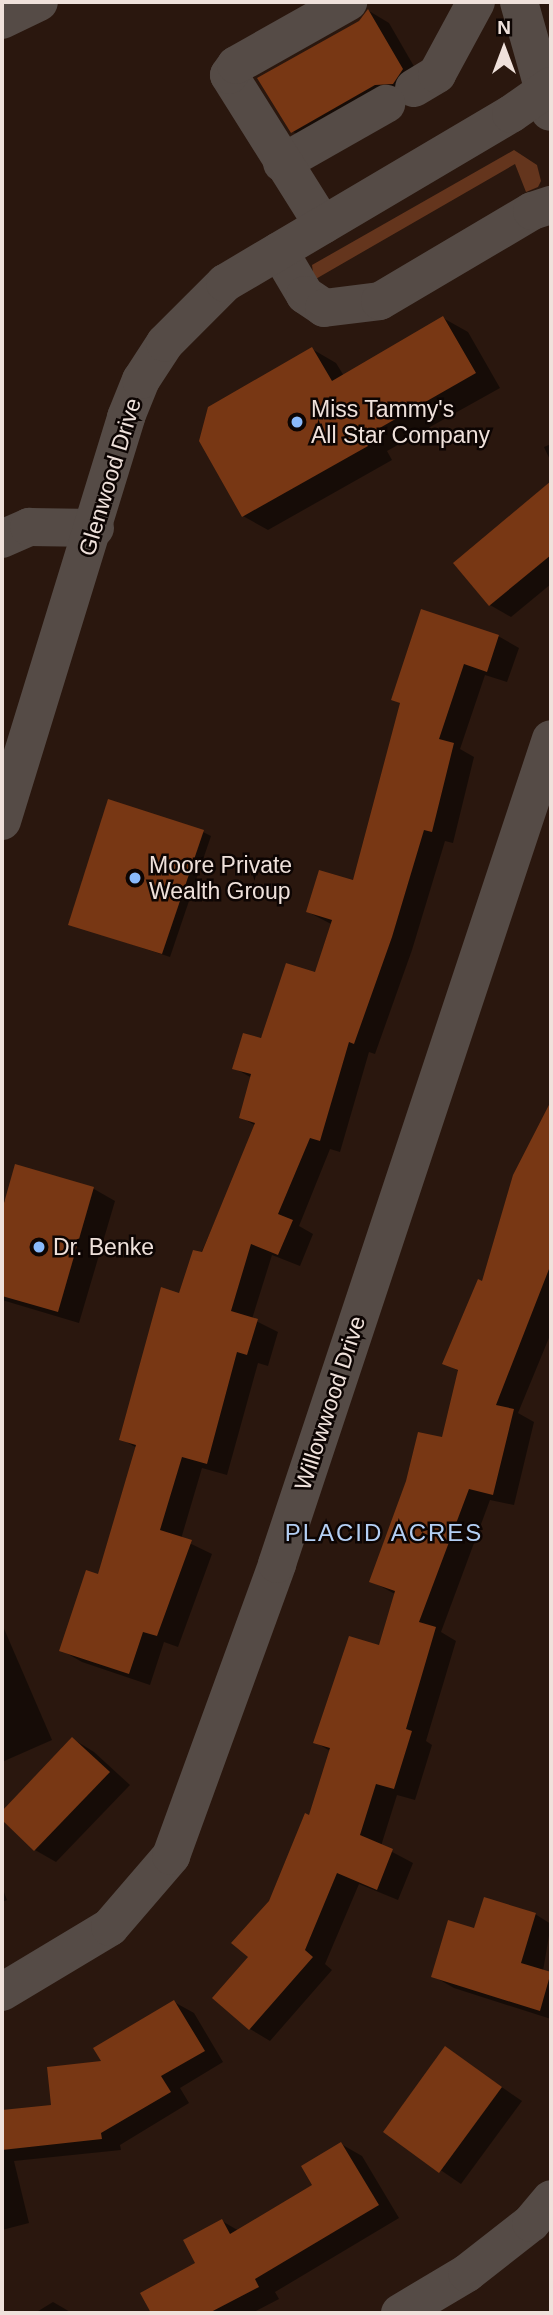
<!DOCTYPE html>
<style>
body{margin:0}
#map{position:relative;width:553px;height:2315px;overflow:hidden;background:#2a170e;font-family:Helvetica,sans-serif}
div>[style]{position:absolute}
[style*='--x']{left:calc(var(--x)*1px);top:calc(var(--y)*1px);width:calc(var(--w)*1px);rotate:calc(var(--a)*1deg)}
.green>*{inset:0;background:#64351d}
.shadow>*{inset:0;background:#0007}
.building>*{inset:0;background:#783714}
.minor>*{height:38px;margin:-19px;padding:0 19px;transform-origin:19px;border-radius:19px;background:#554b46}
.dots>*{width:19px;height:19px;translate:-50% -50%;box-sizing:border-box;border:4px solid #0d0503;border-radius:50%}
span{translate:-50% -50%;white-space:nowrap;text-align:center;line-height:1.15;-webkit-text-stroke:5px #0d0503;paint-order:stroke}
.poi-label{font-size:23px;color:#efe1db}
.left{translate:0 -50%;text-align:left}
.street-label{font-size:23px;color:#efe1db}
.neighbourhood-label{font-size:24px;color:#b4cff4;letter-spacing:2px}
.frame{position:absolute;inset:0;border:4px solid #efe1db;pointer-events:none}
.north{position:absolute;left:469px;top:14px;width:70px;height:70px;-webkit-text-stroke:5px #0d0503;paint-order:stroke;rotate:0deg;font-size:19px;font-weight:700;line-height:28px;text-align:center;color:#efe1db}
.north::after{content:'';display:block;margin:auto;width:24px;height:32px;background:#efe1db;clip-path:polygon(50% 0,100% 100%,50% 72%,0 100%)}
</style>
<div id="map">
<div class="green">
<div style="clip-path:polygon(514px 150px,537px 165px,541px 181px,538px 187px,526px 192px,515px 164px,314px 280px,312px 265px)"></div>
</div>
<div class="shadow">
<div style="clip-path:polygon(369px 11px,389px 23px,423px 82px,313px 144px,292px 131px)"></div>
<div style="clip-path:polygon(443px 318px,468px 332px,500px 388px,387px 451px,392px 460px,268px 530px,243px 516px,312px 349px,336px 363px,344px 376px)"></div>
<div style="clip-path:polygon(551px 444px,551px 462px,544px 447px)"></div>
<div style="clip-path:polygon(551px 483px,551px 584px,511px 617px,490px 605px,455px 563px)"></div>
<div style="clip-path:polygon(498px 636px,519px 648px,507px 682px,485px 675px,460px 749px,474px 757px,453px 843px,445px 841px,412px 950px,375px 1054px,369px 1052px,340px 1152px,330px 1149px,299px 1226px,313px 1234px,300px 1266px,272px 1255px,252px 1319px,278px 1332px,268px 1366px,258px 1363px,227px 1475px,202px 1468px,181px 1539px,212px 1554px,178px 1647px,164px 1642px,150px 1685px,82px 1662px,61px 1650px,99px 1577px,137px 1448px,121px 1439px,256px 1126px,241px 1117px,252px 1078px,234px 1068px,316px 975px,333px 925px,308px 912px,354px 882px,402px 704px,393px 699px)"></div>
<div style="clip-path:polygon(203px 832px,211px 836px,170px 957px,70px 924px)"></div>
<div style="clip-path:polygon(551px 1103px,551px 1333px,518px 1413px,534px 1422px,514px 1505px,490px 1500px,441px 1632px,456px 1641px,426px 1741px,432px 1745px,415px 1800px,397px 1795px,381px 1846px,413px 1863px,398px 1900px,359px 1884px,325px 1964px,332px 1970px,270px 2041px,250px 2029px,250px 1957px,310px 1817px,330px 1751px,315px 1742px,380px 1647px,395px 1594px,371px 1581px,443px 1439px,460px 1372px,445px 1363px,483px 1284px,514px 1176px)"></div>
<div style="clip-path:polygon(16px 1167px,94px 1189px,115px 1201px,79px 1323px,2px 1300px,2px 1200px,6px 1201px)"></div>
<div style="clip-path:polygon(2px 1624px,52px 1740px,2px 1762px)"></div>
<div style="clip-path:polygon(73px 1739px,94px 1752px,130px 1785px,56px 1862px,35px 1850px,2px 1814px)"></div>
<div style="clip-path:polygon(2px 1887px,7px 1900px,2px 1902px)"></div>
<div style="clip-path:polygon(535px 1914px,551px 1924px,543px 1971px,551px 1974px,551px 2019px,454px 1988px,433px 1976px,475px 1930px)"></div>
<div style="clip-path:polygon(174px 2002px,194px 2013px,223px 2062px,180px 2088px,189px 2103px,120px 2145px,121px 2150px,14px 2161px,29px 2223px,2px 2230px,2px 2118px,53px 2106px)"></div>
<div style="clip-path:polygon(446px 2049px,522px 2101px,461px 2184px,385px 2132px)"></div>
<div style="clip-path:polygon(341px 2144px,362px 2156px,399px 2218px,275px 2292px,279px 2299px,252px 2313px,153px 2313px,142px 2293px,198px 2264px,222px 2221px,239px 2231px,314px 2185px)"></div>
<div style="clip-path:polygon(53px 2302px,72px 2313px,35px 2313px)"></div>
</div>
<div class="building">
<div style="clip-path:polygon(368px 9px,403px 69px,393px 84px,375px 85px,291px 133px,257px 78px,359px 21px)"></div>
<div style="clip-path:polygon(443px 316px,476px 373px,364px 437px,368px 446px,242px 517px,199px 441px,208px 407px,312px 347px,332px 381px)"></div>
<div style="clip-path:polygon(551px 481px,551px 555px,489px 606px,453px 563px)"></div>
<div style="clip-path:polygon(421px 609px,499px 635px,487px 672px,464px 664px,439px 739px,454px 743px,432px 832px,424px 830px,392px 937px,354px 1044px,349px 1042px,320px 1141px,310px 1138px,278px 1214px,293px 1220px,278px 1255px,251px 1244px,231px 1311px,258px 1319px,247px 1355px,237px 1352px,207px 1464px,182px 1457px,160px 1530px,192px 1540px,157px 1636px,143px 1632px,129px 1674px,59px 1651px,86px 1570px,98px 1574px,136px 1445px,119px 1440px,161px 1287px,179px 1293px,193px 1250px,202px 1252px,255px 1123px,239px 1118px,251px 1074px,232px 1069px,243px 1033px,261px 1038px,286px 963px,315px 972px,332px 920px,306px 912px,319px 870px,353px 880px,400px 703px,391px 700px)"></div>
<div style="clip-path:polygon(108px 799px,204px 830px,162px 954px,68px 925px)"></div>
<div style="clip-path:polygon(551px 1101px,551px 1264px,496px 1405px,514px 1409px,493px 1495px,469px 1489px,419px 1622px,436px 1627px,406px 1729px,412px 1731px,394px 1789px,376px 1784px,360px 1835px,393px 1849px,377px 1890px,337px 1873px,305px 1950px,313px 1957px,249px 2030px,212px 1998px,248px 1957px,231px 1943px,269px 1901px,305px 1813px,309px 1815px,330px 1748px,313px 1743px,349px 1636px,379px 1645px,395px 1591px,369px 1582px,406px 1481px,418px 1432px,442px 1437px,458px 1370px,442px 1364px,478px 1279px,482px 1281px,513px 1175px)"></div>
<div style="clip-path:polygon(15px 1164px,94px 1187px,58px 1312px,2px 1296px,2px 1210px)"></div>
<div style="clip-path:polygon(72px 1737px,110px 1772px,34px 1851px,2px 1820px,2px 1811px)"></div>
<div style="clip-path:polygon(484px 1897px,536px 1913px,521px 1963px,551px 1972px,540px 2011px,431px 1977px,448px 1920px,474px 1928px)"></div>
<div style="clip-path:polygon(174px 2000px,205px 2051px,161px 2076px,171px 2092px,101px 2133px,102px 2139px,2px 2150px,2px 2110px,51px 2105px,47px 2067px,101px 2061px,93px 2048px)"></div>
<div style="clip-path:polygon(445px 2046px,502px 2087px,439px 2173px,383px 2132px)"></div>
<div style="clip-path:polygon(341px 2142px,379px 2205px,255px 2279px,259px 2287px,209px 2313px,151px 2313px,140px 2293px,195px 2263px,183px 2240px,222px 2219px,230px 2234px,312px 2185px,301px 2166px)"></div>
</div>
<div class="minor">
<div style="--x:519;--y:2;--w:114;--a:74.3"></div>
<div style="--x:2;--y:20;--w:41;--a:-25.9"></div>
<div style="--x:414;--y:88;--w:27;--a:-31"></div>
<div style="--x:437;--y:74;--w:82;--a:-61.6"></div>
<div style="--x:282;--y:163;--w:120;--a:-29.6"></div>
<div style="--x:323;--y:225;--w:177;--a:-122.1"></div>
<div style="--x:229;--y:75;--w:12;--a:-55"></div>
<div style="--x:236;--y:65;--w:129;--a:-29.4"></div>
<div style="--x:279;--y:251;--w:51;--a:59.4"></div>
<div style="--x:305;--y:295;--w:23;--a:34"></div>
<div style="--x:324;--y:308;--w:56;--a:-7.1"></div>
<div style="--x:380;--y:301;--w:177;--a:-30.6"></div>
<div style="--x:532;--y:211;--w:20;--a:-18"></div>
<div style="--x:2;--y:539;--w:30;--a:-24"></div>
<div style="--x:29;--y:527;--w:66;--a:0.9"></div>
<div style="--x:2;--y:821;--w:423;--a:-72.9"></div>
<div style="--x:126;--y:417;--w:40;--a:-68"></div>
<div style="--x:141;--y:380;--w:44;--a:-57"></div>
<div style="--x:165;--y:343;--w:85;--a:-45"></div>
<div style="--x:225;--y:283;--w:332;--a:-30.6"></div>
<div style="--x:511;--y:114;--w:49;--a:-35"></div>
<div style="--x:2;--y:1992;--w:126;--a:-31"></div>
<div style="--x:110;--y:1927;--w:94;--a:-49.3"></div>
<div style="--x:171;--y:1856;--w:311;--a:-70"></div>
<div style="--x:277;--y:1564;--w:869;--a:-71.63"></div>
<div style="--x:400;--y:2313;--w:78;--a:-30.8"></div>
<div style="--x:467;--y:2273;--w:81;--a:-38"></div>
<div style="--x:531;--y:2223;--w:31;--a:-50"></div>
</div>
<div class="dots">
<div style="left:297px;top:422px;background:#8abafc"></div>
<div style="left:135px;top:878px;background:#8abafc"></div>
<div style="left:39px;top:1247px;background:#8abafc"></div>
</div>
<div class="poi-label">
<span class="left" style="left:311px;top:422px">Miss Tammy's<br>All Star Company</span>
<span class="left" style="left:149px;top:878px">Moore Private<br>Wealth Group</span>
<span class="left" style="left:53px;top:1247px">Dr. Benke</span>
</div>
<div class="street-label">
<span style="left:110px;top:477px;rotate:-73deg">Glenwood Drive</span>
<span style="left:330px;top:1403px;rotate:-72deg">Willowwood Drive</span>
</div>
<div class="neighbourhood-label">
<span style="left:384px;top:1533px">PLACID ACRES</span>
</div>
<div class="frame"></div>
<div class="north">N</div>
</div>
